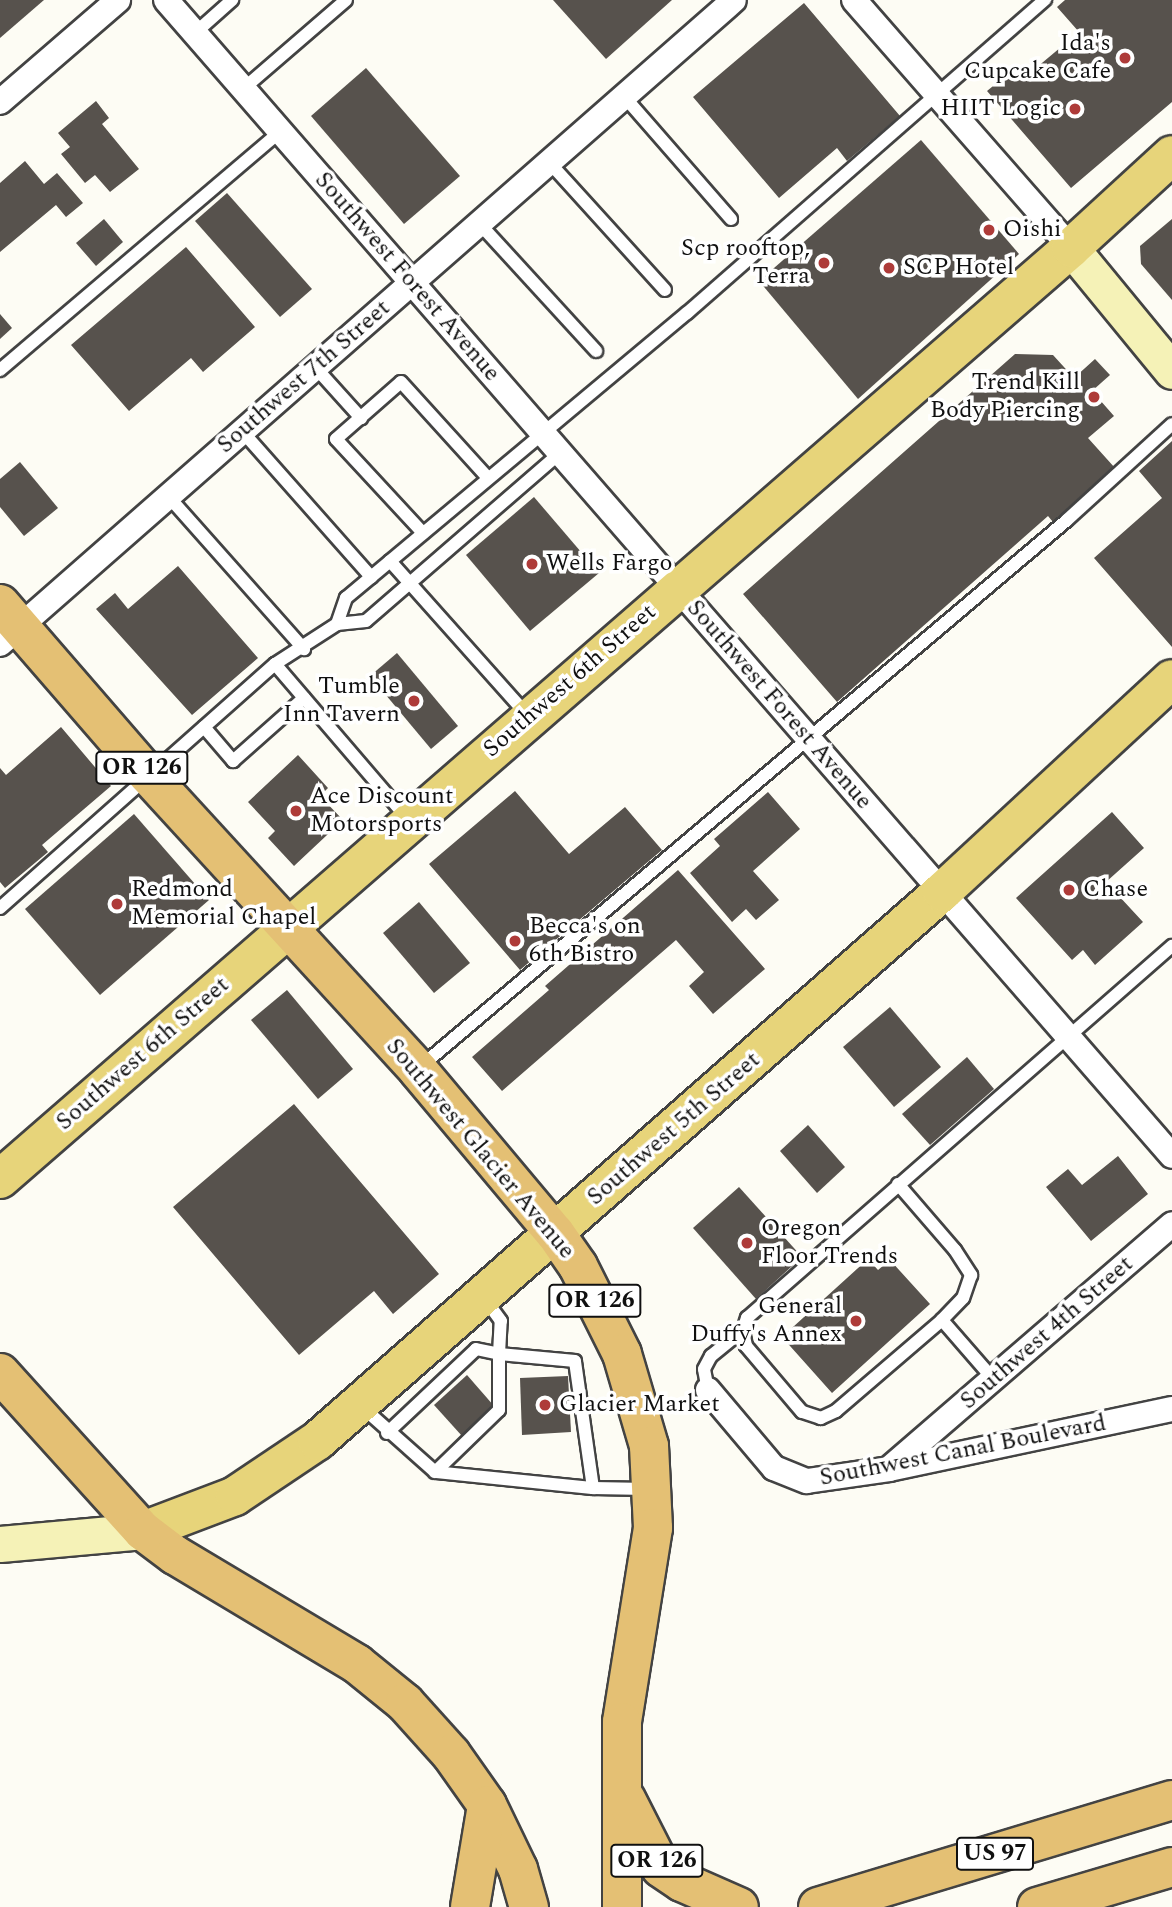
<!DOCTYPE html>
<style>
body{margin:0}
#map{position:relative;width:1172px;height:1907px;overflow:hidden;background:#fdfcf4;font-family:Spectral,serif}
div>[style]{position:absolute}
[style*='--x']{left:calc(var(--x)*1px);top:calc(var(--y)*1px);width:calc(var(--w)*1px);rotate:calc(var(--a)*1deg)}
.building>*{inset:0;background:#57524d}
.roads{filter:drop-shadow(2px 0 #434343) drop-shadow(-2px 0 #434343) drop-shadow(0 2px #434343) drop-shadow(0 -2px #434343)}
.service>*{height:12px;margin:-6px;padding:0 6px;transform-origin:6px;border-radius:6px;background:#fff}
.minor>*{height:24px;margin:-12px;padding:0 12px;transform-origin:12px;border-radius:12px;background:#fff}
.secondary>*{height:35px;margin:-17.5px;padding:0 17.5px;transform-origin:17.5px;border-radius:17.5px;background:#f5f2b7}
.primary>*{height:38px;margin:-19px;padding:0 19px;transform-origin:19px;border-radius:19px;background:#e7d47a}
.trunk>*{height:38px;margin:-19px;padding:0 19px;transform-origin:19px;border-radius:19px;background:#e4c074}
.dots>*{width:19px;height:19px;translate:-50% -50%;box-sizing:border-box;border:4px solid #fff;border-radius:50%}
span{translate:-50% -50%;white-space:nowrap;text-align:center;line-height:1.15;-webkit-text-stroke:7px #fff;paint-order:stroke}
.shield-label span{padding:2px 5px;background:#fff;border:2px solid;border-radius:5px;-webkit-text-stroke-width:0}
.shield-label{font-size:23px;color:#101010;font-weight:700}
.poi-label{font-size:24px;color:#101010}
.right{translate:-100% -50%;text-align:right}
.left{translate:0 -50%;text-align:left}
.street-label{font-size:24px;color:#101010}
</style>
<div id="map">
<div class="building">
<div style="clip-path:polygon(0 0,44px 0,0 38px)"></div>
<div style="clip-path:polygon(553px 0,672px 0,606px 59px)"></div>
<div style="clip-path:polygon(1065px 0,1172px 0,1172px 102px,1071px 188px,987px 91px,1015px 68px,1024px 78px,1079px 32px,1057px 7px)"></div>
<div style="clip-path:polygon(804px 3px,900px 116px,847px 161px,837px 148px,779px 198px,693px 97px)"></div>
<div style="clip-path:polygon(366px 68px,460px 176px,404px 224px,311px 116px)"></div>
<div style="clip-path:polygon(96px 101px,109px 118px,102px 124px,139px 169px,110px 192px,95px 175px,85px 183px,61px 154px,70px 147px,58px 133px)"></div>
<div style="clip-path:polygon(921px 140px,1019px 254px,858px 399px,759px 281px)"></div>
<div style="clip-path:polygon(25px 161px,44px 184px,57px 173px,83px 203px,66px 217px,56px 205px,0 252px,0 183px)"></div>
<div style="clip-path:polygon(227px 193px,312px 289px,280px 317px,195px 221px)"></div>
<div style="clip-path:polygon(104px 219px,123px 242px,96px 266px,76px 243px)"></div>
<div style="clip-path:polygon(1172px 219px,1172px 300px,1141px 264px,1140px 246px)"></div>
<div style="clip-path:polygon(186px 247px,255px 327px,203px 372px,191px 358px,129px 411px,71px 345px)"></div>
<div style="clip-path:polygon(0 314px,12px 328px,0 339px)"></div>
<div style="clip-path:polygon(1015px 354px,1053px 355px,1074px 378px,1095px 359px,1110px 375px,1092px 391px,1114px 416px,1088px 438px,1115px 468px,1053px 522px,1048px 516px,837px 702px,743px 594px)"></div>
<div style="clip-path:polygon(1172px 441px,1172px 647px,1094px 558px,1162px 498px,1139px 471px)"></div>
<div style="clip-path:polygon(20px 462px,58px 508px,24px 536px,0 507px,0 479px)"></div>
<div style="clip-path:polygon(534px 497px,599px 573px,530px 631px,466px 555px)"></div>
<div style="clip-path:polygon(178px 566px,258px 658px,192px 715px,96px 609px,115px 593px,128px 609px)"></div>
<div style="clip-path:polygon(397px 653px,458px 726px,431px 749px,370px 676px)"></div>
<div style="clip-path:polygon(61px 727px,111px 786px,42px 845px,48px 852px,5px 888px,0 882px,0 768px,6px 775px)"></div>
<div style="clip-path:polygon(298px 755px,328px 788px,320px 796px,343px 820px,294px 866px,268px 838px,275px 831px,248px 802px)"></div>
<div style="clip-path:polygon(515px 791px,569px 854px,625px 807px,662px 850px,520px 970px,429px 864px)"></div>
<div style="clip-path:polygon(768px 792px,800px 829px,753px 871px,779px 900px,756px 920px,746px 909px,732px 922px,690px 873px,720px 846px,714px 839px)"></div>
<div style="clip-path:polygon(1112px 812px,1144px 848px,1106px 882px,1143px 922px,1095px 965px,1083px 950px,1072px 960px,1016px 898px)"></div>
<div style="clip-path:polygon(134px 814px,209px 900px,100px 995px,25px 909px)"></div>
<div style="clip-path:polygon(678px 870px,765px 969px,713px 1014px,689px 986px,704px 972px,676px 940px,502px 1091px,472px 1057px,549px 990px,545px 986px)"></div>
<div style="clip-path:polygon(419px 902px,470px 963px,434px 993px,383px 933px)"></div>
<div style="clip-path:polygon(287px 990px,353px 1069px,318px 1099px,251px 1020px)"></div>
<div style="clip-path:polygon(890px 1007px,941px 1067px,894px 1107px,843px 1047px)"></div>
<div style="clip-path:polygon(967px 1057px,994px 1089px,930px 1145px,902px 1114px)"></div>
<div style="clip-path:polygon(294px 1104px,439px 1274px,393px 1314px,374px 1291px,299px 1355px,173px 1207px)"></div>
<div style="clip-path:polygon(808px 1125px,845px 1167px,817px 1193px,780px 1151px)"></div>
<div style="clip-path:polygon(1118px 1156px,1148px 1194px,1091px 1241px,1046px 1187px,1068px 1169px,1082px 1185px)"></div>
<div style="clip-path:polygon(739px 1187px,802px 1257px,756px 1299px,693px 1228px)"></div>
<div style="clip-path:polygon(868px 1259px,878px 1270px,890px 1260px,930px 1304px,832px 1393px,782px 1337px)"></div>
<div style="clip-path:polygon(467px 1375px,494px 1406px,462px 1436px,434px 1405px)"></div>
<div style="clip-path:polygon(568px 1376px,571px 1432px,522px 1435px,520px 1378px)"></div>
</div>
<div class="roads">
<div class="service">
<div style="--x:195;--y:33;--w:50;--a:-41.7"></div>
<div style="--x:243;--y:89;--w:136;--a:-40.8"></div>
<div style="--x:622;--y:94;--w:166;--a:48.9"></div>
<div style="--x:548;--y:161;--w:174;--a:47.8"></div>
<div style="--x:478;--y:222;--w:175;--a:47.5"></div>
<div style="--x:315;--y:367;--w:69;--a:48"></div>
<div style="--x:0;--y:370;--w:367;--a:-40.4"></div>
<div style="--x:242;--y:431;--w:195;--a:48.5"></div>
<div style="--x:168;--y:496;--w:205;--a:48.4"></div>
<div style="--x:423;--y:533;--w:128;--a:-132.8"></div>
<div style="--x:336;--y:439;--w:86;--a:-41.2"></div>
<div style="--x:401;--y:382;--w:128;--a:47.8"></div>
<div style="--x:390;--y:561;--w:206;--a:48.3"></div>
<div style="--x:337;--y:624;--w:29;--a:-6"></div>
<div style="--x:366;--y:621;--w:257;--a:-40.9"></div>
<div style="--x:275;--y:664;--w:203;--a:49.4"></div>
<div style="--x:204;--y:727;--w:45;--a:49.5"></div>
<div style="--x:233;--y:761;--w:95;--a:-41.6"></div>
<div style="--x:0;--y:908;--w:368;--a:-41.6"></div>
<div style="--x:275;--y:664;--w:74;--a:-32.8"></div>
<div style="--x:337;--y:624;--w:28;--a:-71"></div>
<div style="--x:346;--y:598;--w:33;--a:-40"></div>
<div style="--x:371;--y:577;--w:412;--a:-39.9"></div>
<div style="--x:687;--y:313;--w:476;--a:-41.2"></div>
<div style="--x:420;--y:1067;--w:847;--a:-40.21"></div>
<div style="--x:1067;--y:520;--w:142;--a:-42.4"></div>
<div style="--x:898;--y:1184;--w:87;--a:49.2"></div>
<div style="--x:955;--y:1250;--w:30;--a:57"></div>
<div style="--x:971;--y:1275;--w:24;--a:109"></div>
<div style="--x:963;--y:1298;--w:30;--a:134"></div>
<div style="--x:995;--y:1381;--w:81;--a:-131"></div>
<div style="--x:942;--y:1320;--w:140;--a:139.4"></div>
<div style="--x:836;--y:1411;--w:17;--a:155"></div>
<div style="--x:821;--y:1418;--w:20;--a:-162"></div>
<div style="--x:802;--y:1412;--w:87;--a:-130.3"></div>
<div style="--x:746;--y:1346;--w:16;--a:-101"></div>
<div style="--x:743;--y:1330;--w:13;--a:-72"></div>
<div style="--x:747;--y:1318;--w:565;--a:-41.2"></div>
<div style="--x:708;--y:1390;--w:21;--a:-101"></div>
<div style="--x:704;--y:1369;--w:15;--a:-62"></div>
<div style="--x:711;--y:1356;--w:41;--a:-39.1"></div>
<div style="--x:361;--y:1406;--w:99;--a:41.7"></div>
<div style="--x:435;--y:1472;--w:159;--a:5.8"></div>
<div style="--x:593;--y:1488;--w:128;--a:-98.1"></div>
<div style="--x:575;--y:1361;--w:76;--a:-174.7"></div>
<div style="--x:499;--y:1354;--w:56;--a:90"></div>
<div style="--x:499;--y:1410;--w:89;--a:135.9"></div>
<div style="--x:387;--y:1433;--w:122;--a:-43.3"></div>
<div style="--x:476;--y:1349;--w:24;--a:12"></div>
<div style="--x:499;--y:1354;--w:33;--a:-87"></div>
<div style="--x:501;--y:1321;--w:27;--a:-126"></div>
<div style="--x:593;--y:1488;--w:55;--a:1"></div>
</div>
<div class="minor">
<div style="--x:166;--y:0;--w:1532;--a:48.97"></div>
<div style="--x:854;--y:0;--w:330;--a:48.8"></div>
<div style="--x:0;--y:102;--w:156;--a:-40.8"></div>
<div style="--x:0;--y:644;--w:976;--a:-41.26"></div>
<div style="--x:708;--y:1390;--w:102;--a:49.8"></div>
<div style="--x:774;--y:1468;--w:35;--a:22"></div>
<div style="--x:807;--y:1481;--w:83;--a:-8.3"></div>
<div style="--x:889;--y:1469;--w:289;--a:-12"></div>
<div style="--x:892;--y:1466;--w:370;--a:-40.8"></div>
</div>
<div class="secondary">
<div style="--x:1071;--y:248;--w:159;--a:50.6"></div>
<div style="--x:0;--y:1544;--w:144;--a:-5.2"></div>
</div>
<div class="primary">
<div style="--x:0;--y:1179;--w:1419;--a:-41"></div>
<div style="--x:1071;--y:248;--w:137;--a:-42.6"></div>
<div style="--x:143;--y:1531;--w:98;--a:-20.8"></div>
<div style="--x:235;--y:1496;--w:99;--a:-33.9"></div>
<div style="--x:317;--y:1441;--w:832;--a:-41.3"></div>
<div style="--x:942;--y:892;--w:313;--a:-42.8"></div>
</div>
<div class="trunk">
<div style="--x:0;--y:604;--w:226;--a:49.1"></div>
<div style="--x:148;--y:775;--w:400;--a:47.5"></div>
<div style="--x:418;--y:1070;--w:213;--a:50"></div>
<div style="--x:555;--y:1233;--w:40;--a:55.1"></div>
<div style="--x:578;--y:1266;--w:98;--a:63.4"></div>
<div style="--x:622;--y:1354;--w:96;--a:73.6"></div>
<div style="--x:649;--y:1446;--w:82;--a:87.2"></div>
<div style="--x:653;--y:1528;--w:196;--a:99.1"></div>
<div style="--x:622;--y:1722;--w:185;--a:90"></div>
<div style="--x:0;--y:1373;--w:213;--a:47.9"></div>
<div style="--x:143;--y:1531;--w:40;--a:37"></div>
<div style="--x:175;--y:1555;--w:212;--a:30.9"></div>
<div style="--x:357;--y:1664;--w:62;--a:39.1"></div>
<div style="--x:405;--y:1703;--w:69;--a:48"></div>
<div style="--x:451;--y:1754;--w:62;--a:54.8"></div>
<div style="--x:487;--y:1805;--w:71;--a:64.2"></div>
<div style="--x:518;--y:1869;--w:40;--a:74"></div>
<div style="--x:626;--y:1799;--w:77;--a:63.1"></div>
<div style="--x:661;--y:1868;--w:25;--a:34"></div>
<div style="--x:682;--y:1882;--w:62;--a:23.7"></div>
<div style="--x:470;--y:1907;--w:103;--a:-80.5"></div>
<div style="--x:818;--y:1907;--w:370;--a:-16.8"></div>
<div style="--x:1037;--y:1907;--w:141;--a:-16.5"></div>
</div>
</div>
<div class="dots">
<div style="left:1125px;top:58px;background:#ae3b39"></div>
<div style="left:1075px;top:109px;background:#ae3b39"></div>
<div style="left:989px;top:230px;background:#ae3b39"></div>
<div style="left:824px;top:263px;background:#ae3b39"></div>
<div style="left:889px;top:268px;background:#ae3b39"></div>
<div style="left:1094px;top:397px;background:#ae3b39"></div>
<div style="left:532px;top:564px;background:#ae3b39"></div>
<div style="left:414px;top:701px;background:#ae3b39"></div>
<div style="left:296px;top:811px;background:#ae3b39"></div>
<div style="left:1069px;top:890px;background:#ae3b39"></div>
<div style="left:117px;top:904px;background:#ae3b39"></div>
<div style="left:515px;top:941px;background:#ae3b39"></div>
<div style="left:747px;top:1243px;background:#ae3b39"></div>
<div style="left:856px;top:1321px;background:#ae3b39"></div>
<div style="left:545px;top:1405px;background:#ae3b39"></div>
</div>
<div class="shield-label">
<span style="left:142px;top:768px">OR 126</span>
<span style="left:595px;top:1301px">OR 126</span>
<span style="left:995px;top:1854px">US 97</span>
<span style="left:657px;top:1861px">OR 126</span>
</div>
<div class="poi-label">
<span class="right" style="left:1111px;top:58px">Ida's<br>Cupcake Cafe</span>
<span class="right" style="left:1061px;top:109px">HIIT Logic</span>
<span class="left" style="left:1003px;top:230px">Oishi</span>
<span class="right" style="left:810px;top:263px">Scp rooftop,<br>Terra</span>
<span class="left" style="left:903px;top:268px">SCP Hotel</span>
<span class="right" style="left:1080px;top:397px">Trend Kill<br>Body Piercing</span>
<span class="left" style="left:546px;top:564px">Wells Fargo</span>
<span class="right" style="left:400px;top:701px">Tumble<br>Inn Tavern</span>
<span class="left" style="left:310px;top:811px">Ace Discount<br>Motorsports</span>
<span class="left" style="left:131px;top:904px">Redmond<br>Memorial Chapel</span>
<span class="left" style="left:1083px;top:890px">Chase</span>
<span class="left" style="left:529px;top:941px">Becca's on<br>6th Bistro</span>
<span class="left" style="left:761px;top:1243px">Oregon<br>Floor Trends</span>
<span class="right" style="left:842px;top:1321px">General<br>Duffy's Annex</span>
<span class="left" style="left:559px;top:1405px">Glacier Market</span>
</div>
<div class="street-label">
<span style="left:407px;top:277px;rotate:49deg">Southwest Forest Avenue</span>
<span style="left:304px;top:377px;rotate:-41deg">Southwest 7th Street</span>
<span style="left:570px;top:681px;rotate:-41deg">Southwest 6th Street</span>
<span style="left:779px;top:705px;rotate:49deg">Southwest Forest Avenue</span>
<span style="left:143px;top:1054px;rotate:-41deg">Southwest 6th Street</span>
<span style="left:674px;top:1129px;rotate:-41deg">Southwest 5th Street</span>
<span style="left:480px;top:1149px;rotate:50deg">Southwest Glacier Avenue</span>
<span style="left:1047px;top:1333px;rotate:-41deg">Southwest 4th Street</span>
<span style="left:963px;top:1451px;rotate:-11deg">Southwest Canal Boulevard</span>
</div>
</div>
